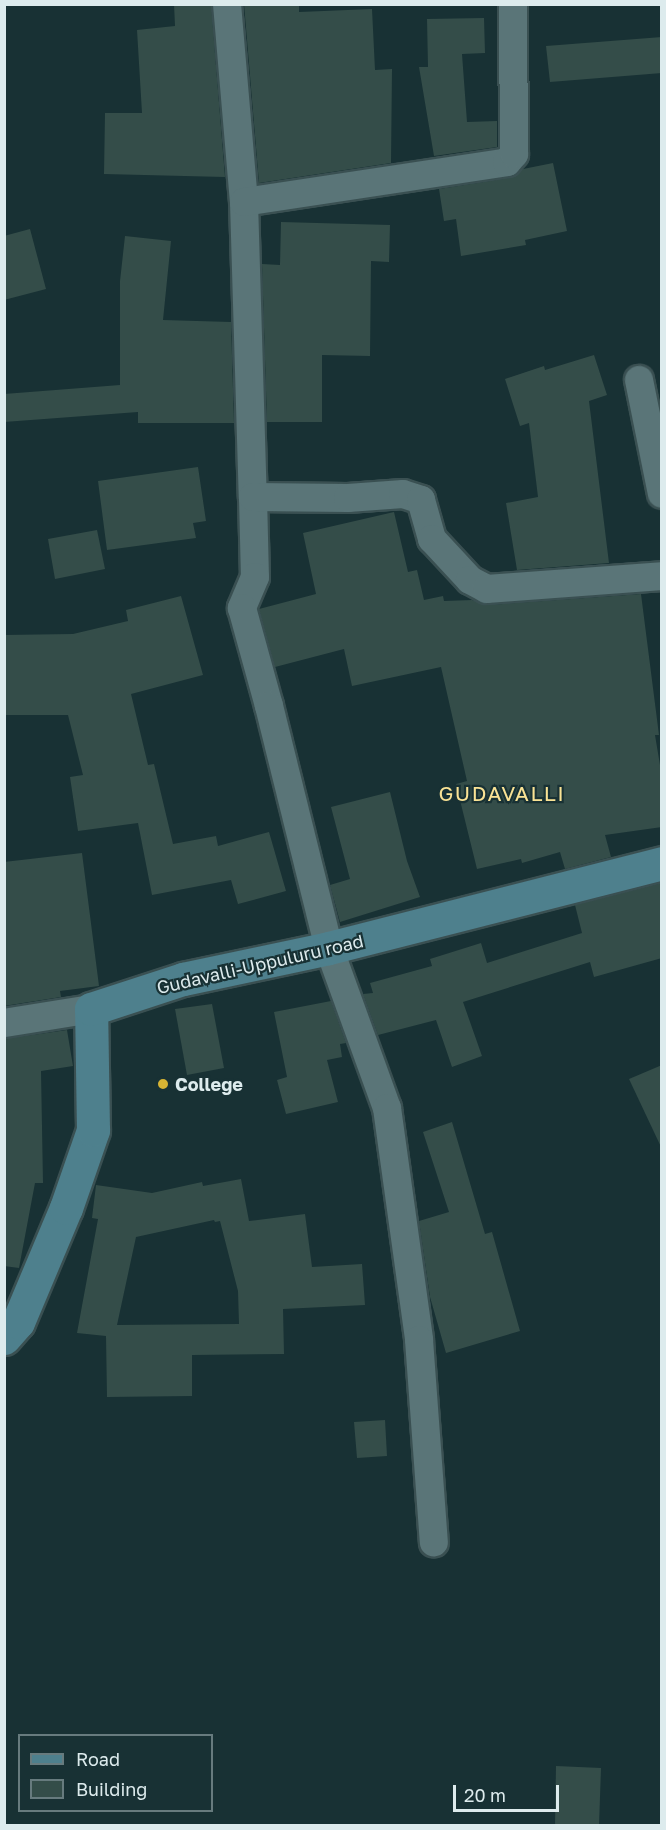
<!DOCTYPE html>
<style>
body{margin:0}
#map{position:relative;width:666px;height:1830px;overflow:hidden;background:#183134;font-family:"Golos Text",sans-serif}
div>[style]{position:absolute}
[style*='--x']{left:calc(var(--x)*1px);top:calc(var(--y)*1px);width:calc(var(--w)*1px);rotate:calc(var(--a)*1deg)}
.building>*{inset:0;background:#344d49}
.roads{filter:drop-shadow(2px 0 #3a5052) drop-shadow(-2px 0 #3a5052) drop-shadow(0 2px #3a5052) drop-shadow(0 -2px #3a5052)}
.street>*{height:28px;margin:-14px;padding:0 14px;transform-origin:14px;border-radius:14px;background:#5a7578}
.secondary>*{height:33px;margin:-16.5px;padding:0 16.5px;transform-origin:16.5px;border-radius:16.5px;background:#4e808d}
.dots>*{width:16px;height:16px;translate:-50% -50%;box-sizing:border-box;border:3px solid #183134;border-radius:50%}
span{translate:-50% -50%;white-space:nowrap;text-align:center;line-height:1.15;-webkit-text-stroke:4.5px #183134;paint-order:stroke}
.street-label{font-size:18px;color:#ddebed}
.poi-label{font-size:18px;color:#ddebed;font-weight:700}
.left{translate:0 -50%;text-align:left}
.quarter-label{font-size:21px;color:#fae395;letter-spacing:1.5px}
.frame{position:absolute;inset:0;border:6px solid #ddebed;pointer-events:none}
.legend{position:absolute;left:18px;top:1734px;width:195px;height:78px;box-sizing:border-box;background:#183134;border:2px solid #677b7e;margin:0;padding:8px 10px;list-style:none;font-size:18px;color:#ddebed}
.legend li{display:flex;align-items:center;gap:12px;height:30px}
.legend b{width:30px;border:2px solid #677b7e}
.scale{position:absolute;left:453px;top:1785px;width:106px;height:27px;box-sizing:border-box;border:3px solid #ddebed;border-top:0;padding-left:8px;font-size:18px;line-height:21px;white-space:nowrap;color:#ddebed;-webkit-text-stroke:4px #183134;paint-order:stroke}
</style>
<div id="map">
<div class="building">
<div style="clip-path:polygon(174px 4px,211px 4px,225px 177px,104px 174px,105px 113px,142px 113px,137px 30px,175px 26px)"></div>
<div style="clip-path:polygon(244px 4px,299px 4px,299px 12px,372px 9px,375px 70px,392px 69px,391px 163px,259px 183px)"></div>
<div style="clip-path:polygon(484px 18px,485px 53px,462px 54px,467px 122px,497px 121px,497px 147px,434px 156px,419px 67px,428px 67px,427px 19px)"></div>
<div style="clip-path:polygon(662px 37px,662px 73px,550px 82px,546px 46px)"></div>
<div style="clip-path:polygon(553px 163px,567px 231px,525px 240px,526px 245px,461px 256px,456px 219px,444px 221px,439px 189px,509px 178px,523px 169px)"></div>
<div style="clip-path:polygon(281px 222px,390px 225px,389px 262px,371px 261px,370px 356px,322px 355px,322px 422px,267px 422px,262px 264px,280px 265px)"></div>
<div style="clip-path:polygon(30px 229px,46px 289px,4px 300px,4px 236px)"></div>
<div style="clip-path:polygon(125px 236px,171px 241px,163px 320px,231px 322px,234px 423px,138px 423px,138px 412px,4px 422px,4px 394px,120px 385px,120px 281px)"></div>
<div style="clip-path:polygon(594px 355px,607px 395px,589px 401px,609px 563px,517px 570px,506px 503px,538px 497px,529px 423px,520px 426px,505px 379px,544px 366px,545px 370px)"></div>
<div style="clip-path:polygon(198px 467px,206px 521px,193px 523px,196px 538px,107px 550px,98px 481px)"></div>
<div style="clip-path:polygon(394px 512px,408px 572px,417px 570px,424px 600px,443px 596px,444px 601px,472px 600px,488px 605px,641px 594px,659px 735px,655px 735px,662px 777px,662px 827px,605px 835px,611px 857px,565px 869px,560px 852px,522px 863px,521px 859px,477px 869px,456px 784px,467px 781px,441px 667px,352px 686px,344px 649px,275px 667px,259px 609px,316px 594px,303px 533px)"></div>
<div style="clip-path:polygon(97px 530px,105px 569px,55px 579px,48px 539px)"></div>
<div style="clip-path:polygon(181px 596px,203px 675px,131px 694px,148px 765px,154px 764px,173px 844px,216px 836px,218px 846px,269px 832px,286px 891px,238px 904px,231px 880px,152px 895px,138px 823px,78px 831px,70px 777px,83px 775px,68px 715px,4px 715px,4px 635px,73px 634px,128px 621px,126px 610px)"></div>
<div style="clip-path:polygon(390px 792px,407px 861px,420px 897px,340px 922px,330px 885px,350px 879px,331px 807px)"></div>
<div style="clip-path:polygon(82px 853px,99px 986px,60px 991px,61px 997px,4px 1006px,4px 862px)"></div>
<div style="clip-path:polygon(662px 883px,662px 958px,594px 977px,590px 962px,463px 1002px,482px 1056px,452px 1067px,436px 1020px,378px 1035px,363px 994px,373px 993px,370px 983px,432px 966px,430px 959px,481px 943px,487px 963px,582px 933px,575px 905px)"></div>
<div style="clip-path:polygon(331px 1001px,346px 1043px,340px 1044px,342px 1057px,327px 1060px,338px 1102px,286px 1114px,277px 1080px,287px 1077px,274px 1012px)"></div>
<div style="clip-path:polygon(212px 1004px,224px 1068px,187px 1075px,175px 1009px)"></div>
<div style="clip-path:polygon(67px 1030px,73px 1066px,41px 1071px,43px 1183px,35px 1183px,19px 1268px,4px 1266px,4px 1039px)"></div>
<div style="clip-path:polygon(662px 1065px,662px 1149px,629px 1079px)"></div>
<div style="clip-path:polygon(452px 1122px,485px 1234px,492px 1232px,520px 1331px,446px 1353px,430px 1297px,419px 1221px,449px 1212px,423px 1132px)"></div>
<div style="clip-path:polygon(evenodd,241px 1179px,249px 1221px,305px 1214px,312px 1267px,362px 1264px,365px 1305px,283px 1309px,284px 1354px,192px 1355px,192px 1396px,107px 1397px,106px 1336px,77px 1333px,98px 1219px,92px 1218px,96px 1185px,152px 1193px,202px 1182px,203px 1186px,241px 1179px,214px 1220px,215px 1222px,220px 1221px,238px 1291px,239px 1324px,117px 1325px,136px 1237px,214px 1220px)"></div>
<div style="clip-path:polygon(385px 1420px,387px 1456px,357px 1458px,354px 1422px)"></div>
<div style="clip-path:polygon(556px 1766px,601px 1768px,599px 1826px,555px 1826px)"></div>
</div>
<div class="roads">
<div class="street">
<div style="--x:227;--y:4;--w:199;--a:85.1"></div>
<div style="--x:244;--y:202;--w:295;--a:88.3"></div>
<div style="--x:253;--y:497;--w:80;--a:88.6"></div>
<div style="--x:255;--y:577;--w:34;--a:113"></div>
<div style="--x:242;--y:608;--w:102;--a:74.6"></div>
<div style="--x:269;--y:706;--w:249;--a:76.1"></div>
<div style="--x:329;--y:948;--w:170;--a:70.1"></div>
<div style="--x:387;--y:1108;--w:234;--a:82.1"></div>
<div style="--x:419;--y:1340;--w:203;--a:85.8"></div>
<div style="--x:244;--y:202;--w:266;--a:-8.6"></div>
<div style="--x:507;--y:162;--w:11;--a:-49"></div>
<div style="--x:514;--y:154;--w:150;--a:-90.4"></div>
<div style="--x:639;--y:380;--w:116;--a:78.6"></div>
<div style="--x:253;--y:497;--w:95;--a:0.6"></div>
<div style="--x:348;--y:498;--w:55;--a:-4.2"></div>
<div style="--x:403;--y:494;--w:19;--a:18"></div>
<div style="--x:421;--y:500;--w:41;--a:74.2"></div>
<div style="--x:432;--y:539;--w:56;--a:47.2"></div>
<div style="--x:470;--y:580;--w:19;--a:28"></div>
<div style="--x:487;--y:589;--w:175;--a:-4.2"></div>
<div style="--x:4;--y:1023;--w:88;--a:-9.1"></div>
</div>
<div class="secondary">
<div style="--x:4;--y:1338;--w:21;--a:-49"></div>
<div style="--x:18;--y:1322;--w:124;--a:-67.2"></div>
<div style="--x:66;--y:1208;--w:83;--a:-70.9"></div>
<div style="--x:93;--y:1130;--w:121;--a:-90.9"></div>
<div style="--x:91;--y:1009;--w:97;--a:-18.1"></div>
<div style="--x:183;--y:979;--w:149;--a:-12"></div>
<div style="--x:329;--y:948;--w:344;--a:-14.3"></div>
</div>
</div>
<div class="dots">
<div style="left:163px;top:1084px;background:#d7b434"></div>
</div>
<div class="street-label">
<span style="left:260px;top:964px;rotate:-13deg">Gudavalli-Uppuluru road</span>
</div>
<div class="poi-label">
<span class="left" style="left:175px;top:1084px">College</span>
</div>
<div class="quarter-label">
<span style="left:502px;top:793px">GUDAVALLI</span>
</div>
<div class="frame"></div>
<ul class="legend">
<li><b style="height:8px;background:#4e808d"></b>Road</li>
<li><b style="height:16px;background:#344d49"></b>Building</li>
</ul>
<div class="scale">20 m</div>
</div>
